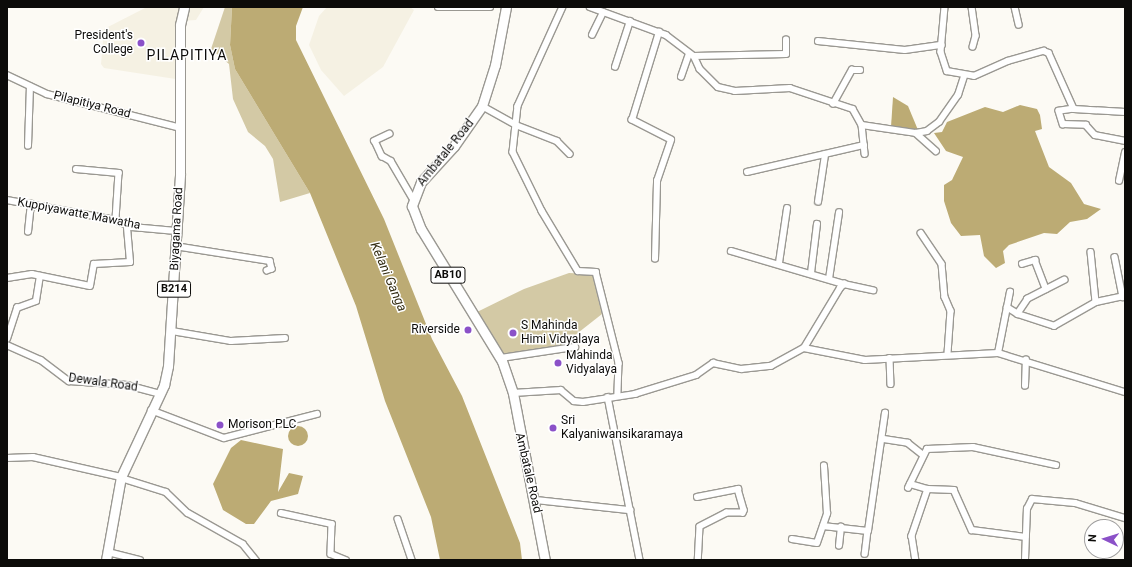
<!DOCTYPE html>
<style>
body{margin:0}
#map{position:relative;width:1132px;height:567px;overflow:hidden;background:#fcfaf4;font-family:Roboto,sans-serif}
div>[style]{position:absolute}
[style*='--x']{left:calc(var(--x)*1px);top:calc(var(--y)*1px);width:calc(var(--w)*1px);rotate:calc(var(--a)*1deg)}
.built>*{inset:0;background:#f5f1e3}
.green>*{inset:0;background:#d3c9a5}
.water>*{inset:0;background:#bcab74}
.round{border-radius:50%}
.roads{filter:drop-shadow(1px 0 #9a9892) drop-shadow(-1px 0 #9a9892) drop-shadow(0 1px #9a9892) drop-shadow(0 -1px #9a9892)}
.minor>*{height:5.5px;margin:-2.75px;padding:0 2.75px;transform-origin:2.75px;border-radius:2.75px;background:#fff}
.primary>*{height:9px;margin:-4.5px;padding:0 4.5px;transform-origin:4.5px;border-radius:4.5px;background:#fff}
.dots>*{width:11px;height:11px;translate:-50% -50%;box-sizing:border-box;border:2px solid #fff;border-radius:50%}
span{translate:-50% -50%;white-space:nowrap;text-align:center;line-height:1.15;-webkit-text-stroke:3px #fff;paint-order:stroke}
.shield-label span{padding:1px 3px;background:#fff;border:1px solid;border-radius:3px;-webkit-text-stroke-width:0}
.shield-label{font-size:11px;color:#0c0b09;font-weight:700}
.poi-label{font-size:12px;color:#0c0b09}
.right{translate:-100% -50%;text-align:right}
.left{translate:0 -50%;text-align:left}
.street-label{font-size:12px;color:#0c0b09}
.water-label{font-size:13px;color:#322b11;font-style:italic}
.quarter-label{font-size:14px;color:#0c0b09;letter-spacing:1px}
.frame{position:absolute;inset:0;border:8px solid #0c0b09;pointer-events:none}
.north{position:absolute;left:1084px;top:519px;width:40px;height:40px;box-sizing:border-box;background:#fff;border:1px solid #9e9d9d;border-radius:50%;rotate:274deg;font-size:11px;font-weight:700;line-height:16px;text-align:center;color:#0c0b09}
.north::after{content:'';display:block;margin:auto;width:14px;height:18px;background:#8b51c8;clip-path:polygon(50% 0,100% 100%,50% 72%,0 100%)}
</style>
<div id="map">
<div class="built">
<div style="clip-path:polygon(204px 7px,196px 20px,181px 21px,182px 80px,104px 68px,101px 64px,104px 29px,145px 8px)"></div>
<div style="clip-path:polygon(327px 7px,410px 7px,414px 10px,383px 67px,344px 96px,321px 70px,309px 45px,319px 16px)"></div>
</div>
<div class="green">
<div style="clip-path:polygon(225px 7px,232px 7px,230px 45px,235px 69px,310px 193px,280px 202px,273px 159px,265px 146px,248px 132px,233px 99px,229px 64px,211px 49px)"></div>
<div style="clip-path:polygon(569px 273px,592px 274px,602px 314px,574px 336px,577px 344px,503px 354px,475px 313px,524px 289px)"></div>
</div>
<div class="water">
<div style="clip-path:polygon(232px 7px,303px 7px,296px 26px,296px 40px,384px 219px,432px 339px,462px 396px,520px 543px,522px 560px,440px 560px,431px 517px,385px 401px,356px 306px,310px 193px,235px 69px,230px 45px)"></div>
<div style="clip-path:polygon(893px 97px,908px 106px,918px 130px,891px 127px)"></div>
<div style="clip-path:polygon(1020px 105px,1037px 109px,1040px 115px,1042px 129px,1035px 131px,1049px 167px,1071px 183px,1084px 204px,1101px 209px,1087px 219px,1070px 222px,1057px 234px,1044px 233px,1009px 245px,1003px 251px,1005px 263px,996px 268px,984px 256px,980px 235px,961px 236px,951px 223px,944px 201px,944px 185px,952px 180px,963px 157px,946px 151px,934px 133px,942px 132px,947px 122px,985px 107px,1003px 112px)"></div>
<div class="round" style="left:288px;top:426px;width:20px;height:20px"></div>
<div style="clip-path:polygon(241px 440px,283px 449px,278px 492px,289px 473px,303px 476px,298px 494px,271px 501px,254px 524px,246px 524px,223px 510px,213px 484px,231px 448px)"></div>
</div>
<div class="roads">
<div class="minor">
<div style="--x:438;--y:7;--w:52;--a:0"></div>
<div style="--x:563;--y:7;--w:109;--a:114.4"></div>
<div style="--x:518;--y:106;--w:46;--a:96.2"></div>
<div style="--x:513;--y:152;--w:66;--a:63.8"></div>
<div style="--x:542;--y:211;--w:70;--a:59"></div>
<div style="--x:578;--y:271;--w:18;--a:3"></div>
<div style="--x:596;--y:272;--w:94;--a:75.8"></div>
<div style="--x:619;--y:363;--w:33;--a:92"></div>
<div style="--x:590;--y:7;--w:81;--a:20.2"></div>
<div style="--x:666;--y:35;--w:35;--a:37"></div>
<div style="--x:694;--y:56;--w:14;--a:65"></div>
<div style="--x:700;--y:69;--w:25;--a:45"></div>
<div style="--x:718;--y:87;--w:17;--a:13"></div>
<div style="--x:735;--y:91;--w:55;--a:-3.1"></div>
<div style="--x:790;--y:88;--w:66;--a:18.4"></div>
<div style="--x:853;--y:109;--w:18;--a:61"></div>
<div style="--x:862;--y:125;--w:55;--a:8.4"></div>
<div style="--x:916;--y:133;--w:11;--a:-10"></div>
<div style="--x:927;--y:131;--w:15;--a:-37"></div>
<div style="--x:939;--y:122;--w:33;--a:-55"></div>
<div style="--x:958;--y:95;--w:20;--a:-72"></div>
<div style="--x:945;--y:7;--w:45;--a:95.1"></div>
<div style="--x:941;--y:52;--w:20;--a:72"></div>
<div style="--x:947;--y:71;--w:27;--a:10"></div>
<div style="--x:974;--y:76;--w:37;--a:-24"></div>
<div style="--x:1008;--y:61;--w:37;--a:-16"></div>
<div style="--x:1044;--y:51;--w:5;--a:22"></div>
<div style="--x:1049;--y:53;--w:61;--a:65.9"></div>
<div style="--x:1074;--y:109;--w:51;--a:3.4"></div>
<div style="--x:972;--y:7;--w:29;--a:82"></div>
<div style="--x:976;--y:36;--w:11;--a:105"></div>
<div style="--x:1015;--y:7;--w:18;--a:77"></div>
<div style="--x:592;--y:35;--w:25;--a:-64"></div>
<div style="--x:818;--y:41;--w:87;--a:5.9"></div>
<div style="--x:905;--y:50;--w:37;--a:-8"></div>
<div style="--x:694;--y:56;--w:92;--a:-1.2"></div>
<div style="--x:786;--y:54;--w:14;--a:-90"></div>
<div style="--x:615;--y:67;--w:48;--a:-71.9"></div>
<div style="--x:7;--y:75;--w:44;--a:25.4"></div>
<div style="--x:47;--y:94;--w:138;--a:14.2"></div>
<div style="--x:681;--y:77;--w:24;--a:-71"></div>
<div style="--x:833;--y:104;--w:39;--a:-61"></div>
<div style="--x:852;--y:70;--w:8;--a:0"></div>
<div style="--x:482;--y:106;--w:39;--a:29"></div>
<div style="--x:516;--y:125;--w:44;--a:21.3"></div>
<div style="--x:557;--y:141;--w:18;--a:45"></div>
<div style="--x:1074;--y:109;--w:15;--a:172"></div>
<div style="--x:1059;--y:111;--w:14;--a:73"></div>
<div style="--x:1063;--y:124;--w:23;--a:2"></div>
<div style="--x:1086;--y:125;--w:13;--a:48"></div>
<div style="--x:1095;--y:135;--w:31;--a:11"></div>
<div style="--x:862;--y:125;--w:29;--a:84"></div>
<div style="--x:916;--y:133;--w:27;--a:42"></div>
<div style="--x:390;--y:134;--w:17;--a:155"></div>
<div style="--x:375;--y:141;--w:17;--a:65"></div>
<div style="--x:382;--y:156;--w:10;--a:29"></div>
<div style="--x:391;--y:161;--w:42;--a:59.7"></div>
<div style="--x:28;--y:146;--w:59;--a:-88.1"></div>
<div style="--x:76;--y:169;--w:43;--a:5.3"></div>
<div style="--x:119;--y:173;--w:47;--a:93.7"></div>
<div style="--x:747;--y:172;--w:120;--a:-13"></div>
<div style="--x:1119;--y:181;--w:29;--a:-78"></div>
<div style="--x:7;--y:200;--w:111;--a:10.4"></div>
<div style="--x:116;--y:220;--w:17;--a:24"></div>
<div style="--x:132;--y:227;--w:44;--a:5.2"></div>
<div style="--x:818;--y:202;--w:48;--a:-81.5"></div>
<div style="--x:28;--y:232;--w:28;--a:-84"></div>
<div style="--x:921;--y:233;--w:37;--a:56"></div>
<div style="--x:942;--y:264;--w:33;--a:85"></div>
<div style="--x:945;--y:297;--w:15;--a:67"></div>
<div style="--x:951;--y:311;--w:43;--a:94"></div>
<div style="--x:175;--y:246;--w:96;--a:9"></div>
<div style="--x:270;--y:261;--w:8;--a:76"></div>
<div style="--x:272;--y:269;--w:5;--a:158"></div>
<div style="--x:731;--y:251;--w:118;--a:16.3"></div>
<div style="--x:1091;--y:252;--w:50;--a:84.3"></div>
<div style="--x:1115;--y:257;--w:41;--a:78.7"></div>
<div style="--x:655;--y:259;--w:78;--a:-88.5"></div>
<div style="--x:657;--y:181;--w:43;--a:-71.1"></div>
<div style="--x:671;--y:140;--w:44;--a:-152.9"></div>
<div style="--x:632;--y:120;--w:92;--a:-72.9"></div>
<div style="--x:779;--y:263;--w:55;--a:-81.6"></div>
<div style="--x:1022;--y:264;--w:14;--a:-17"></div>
<div style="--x:1035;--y:260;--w:31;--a:69"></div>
<div style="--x:811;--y:273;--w:49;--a:-83"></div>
<div style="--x:7;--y:278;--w:25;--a:-9"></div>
<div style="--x:32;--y:274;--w:59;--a:11.7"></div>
<div style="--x:90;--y:286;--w:22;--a:-80"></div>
<div style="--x:94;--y:264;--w:36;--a:-3"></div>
<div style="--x:130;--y:262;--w:36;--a:-95"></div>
<div style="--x:829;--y:279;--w:67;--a:-81.4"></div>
<div style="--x:1065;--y:280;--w:42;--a:152.8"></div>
<div style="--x:1028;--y:299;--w:18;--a:124"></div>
<div style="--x:1018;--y:314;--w:38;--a:18"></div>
<div style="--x:1054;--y:326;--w:48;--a:-29.7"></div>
<div style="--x:1096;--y:302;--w:30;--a:-12"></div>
<div style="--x:1007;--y:307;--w:13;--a:32"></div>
<div style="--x:172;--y:331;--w:60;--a:9.6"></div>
<div style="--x:231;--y:341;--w:54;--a:-3.2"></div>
<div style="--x:7;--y:339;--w:33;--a:-72"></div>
<div style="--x:17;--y:308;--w:20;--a:-20"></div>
<div style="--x:36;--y:301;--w:25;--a:-81"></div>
<div style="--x:7;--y:345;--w:37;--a:24"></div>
<div style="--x:41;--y:360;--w:35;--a:37"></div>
<div style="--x:69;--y:381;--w:58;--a:3.9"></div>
<div style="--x:127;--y:385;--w:34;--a:15"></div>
<div style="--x:804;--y:348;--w:70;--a:-59"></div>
<div style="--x:840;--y:288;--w:6;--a:-45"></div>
<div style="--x:844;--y:284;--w:30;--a:12"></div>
<div style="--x:998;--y:353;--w:62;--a:-78.9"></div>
<div style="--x:501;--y:358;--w:75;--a:-8.5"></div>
<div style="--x:890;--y:358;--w:26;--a:88"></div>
<div style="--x:1025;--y:386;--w:26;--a:-88"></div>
<div style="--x:513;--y:393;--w:48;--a:-3.6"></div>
<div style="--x:561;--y:390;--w:17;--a:40"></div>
<div style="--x:574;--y:401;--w:9;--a:6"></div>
<div style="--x:583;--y:402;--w:53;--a:-8.7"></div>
<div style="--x:635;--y:394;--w:64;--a:-17.3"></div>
<div style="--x:696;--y:375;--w:21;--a:-35"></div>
<div style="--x:713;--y:363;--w:29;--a:12"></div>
<div style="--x:741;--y:369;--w:30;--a:-6"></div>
<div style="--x:771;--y:366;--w:38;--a:-29"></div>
<div style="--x:804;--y:348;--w:62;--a:11.1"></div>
<div style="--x:865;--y:360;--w:133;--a:-3"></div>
<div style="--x:998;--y:353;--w:133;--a:17.1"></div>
<div style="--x:608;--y:397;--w:166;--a:78.9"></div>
<div style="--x:151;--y:410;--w:78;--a:21"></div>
<div style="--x:224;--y:438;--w:96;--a:-14.5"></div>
<div style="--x:884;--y:439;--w:24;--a:9"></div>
<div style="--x:908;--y:443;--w:18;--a:38"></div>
<div style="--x:7;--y:458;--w:26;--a:-2"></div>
<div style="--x:33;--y:457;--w:90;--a:12.8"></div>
<div style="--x:121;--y:478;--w:47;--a:17.3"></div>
<div style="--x:166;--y:492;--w:30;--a:44"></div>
<div style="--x:188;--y:513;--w:63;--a:29.4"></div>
<div style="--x:243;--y:544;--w:21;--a:51"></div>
<div style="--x:910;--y:484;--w:19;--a:16"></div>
<div style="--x:928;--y:489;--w:50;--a:108.8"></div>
<div style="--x:912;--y:536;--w:24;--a:81"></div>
<div style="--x:908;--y:488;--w:43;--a:-64"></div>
<div style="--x:927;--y:449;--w:46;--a:-2.5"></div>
<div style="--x:973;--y:447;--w:85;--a:12.2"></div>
<div style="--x:928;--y:489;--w:26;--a:2"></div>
<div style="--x:954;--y:490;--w:44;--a:65.8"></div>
<div style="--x:972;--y:530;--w:54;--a:7.4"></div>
<div style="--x:697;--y:497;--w:42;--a:-11"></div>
<div style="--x:738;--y:489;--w:22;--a:74"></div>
<div style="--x:744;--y:510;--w:3;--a:108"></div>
<div style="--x:743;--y:513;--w:16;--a:180"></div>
<div style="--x:727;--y:513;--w:30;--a:153"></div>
<div style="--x:700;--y:527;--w:33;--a:93"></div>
<div style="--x:536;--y:500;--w:95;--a:6.1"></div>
<div style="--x:281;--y:513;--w:52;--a:12.2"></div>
<div style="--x:332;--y:524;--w:30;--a:92"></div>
<div style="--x:331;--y:554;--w:16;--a:22"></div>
<div style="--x:398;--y:519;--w:43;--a:71.1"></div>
<div style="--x:823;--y:526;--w:45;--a:6.3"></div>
<div style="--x:868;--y:531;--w:23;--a:97"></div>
<div style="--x:868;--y:531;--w:119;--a:-81.8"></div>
<div style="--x:792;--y:539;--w:25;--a:9"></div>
<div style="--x:817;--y:543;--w:31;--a:-71"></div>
<div style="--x:827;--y:514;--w:48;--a:-93.6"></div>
<div style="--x:839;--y:546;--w:19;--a:-84"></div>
<div style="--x:108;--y:552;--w:33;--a:14"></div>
<div style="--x:1025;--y:560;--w:51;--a:-87.8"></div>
<div style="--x:1027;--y:509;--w:11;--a:-63"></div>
<div style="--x:1032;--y:499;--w:43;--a:5.3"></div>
<div style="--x:1075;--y:503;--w:52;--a:16.7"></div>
</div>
<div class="primary">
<div style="--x:506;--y:7;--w:59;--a:100.7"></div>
<div style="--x:495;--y:65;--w:43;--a:107.6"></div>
<div style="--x:482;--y:106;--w:49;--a:125"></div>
<div style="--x:454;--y:146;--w:49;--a:132.5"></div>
<div style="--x:421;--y:182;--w:26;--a:111"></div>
<div style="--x:412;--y:206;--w:25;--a:69"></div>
<div style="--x:421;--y:229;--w:155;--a:58.5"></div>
<div style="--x:502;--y:361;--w:34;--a:71"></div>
<div style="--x:513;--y:393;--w:170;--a:79.2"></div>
<div style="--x:106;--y:560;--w:84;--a:-79.8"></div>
<div style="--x:121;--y:477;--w:102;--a:-64.9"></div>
<div style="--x:164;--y:385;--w:19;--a:-78"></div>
<div style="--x:168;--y:366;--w:193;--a:-86.4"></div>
<div style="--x:180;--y:173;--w:148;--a:-90"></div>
<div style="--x:180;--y:25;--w:18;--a:-77"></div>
</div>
</div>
<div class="dots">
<div style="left:141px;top:43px;background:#8b51c8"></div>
<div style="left:468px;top:330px;background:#8b51c8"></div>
<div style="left:513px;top:333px;background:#8b51c8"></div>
<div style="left:558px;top:363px;background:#8b51c8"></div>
<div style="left:220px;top:425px;background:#8b51c8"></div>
<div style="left:553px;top:428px;background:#8b51c8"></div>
</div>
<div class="shield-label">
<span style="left:448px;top:275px">AB10</span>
<span style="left:174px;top:289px">B214</span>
</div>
<div class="poi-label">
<span class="right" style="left:133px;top:43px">President's<br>College</span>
<span class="left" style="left:521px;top:333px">S Mahinda<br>Himi Vidyalaya</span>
<span class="right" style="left:460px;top:330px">Riverside</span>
<span class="left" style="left:566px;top:363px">Mahinda<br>Vidyalaya</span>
<span class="left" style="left:561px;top:428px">Sri<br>Kalyaniwansikaramaya</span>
<span class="left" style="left:228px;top:425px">Morison PLC</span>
</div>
<div class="street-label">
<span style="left:92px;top:105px;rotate:14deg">Pilapitiya Road</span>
<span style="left:446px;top:153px;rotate:-51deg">Ambatale Road</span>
<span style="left:79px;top:214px;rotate:11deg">Kuppiyawatte Mawatha</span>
<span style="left:177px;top:229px;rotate:-87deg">Biyagama Road</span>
<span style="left:103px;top:383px;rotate:8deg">Dewala Road</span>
<span style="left:528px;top:473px;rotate:77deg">Ambatale Road</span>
</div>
<div class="water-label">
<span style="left:388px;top:277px;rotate:67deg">Kelani Ganga</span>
</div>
<div class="quarter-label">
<span style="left:187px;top:55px">PILAPITIYA</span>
</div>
<div class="frame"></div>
<div class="north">N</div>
</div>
